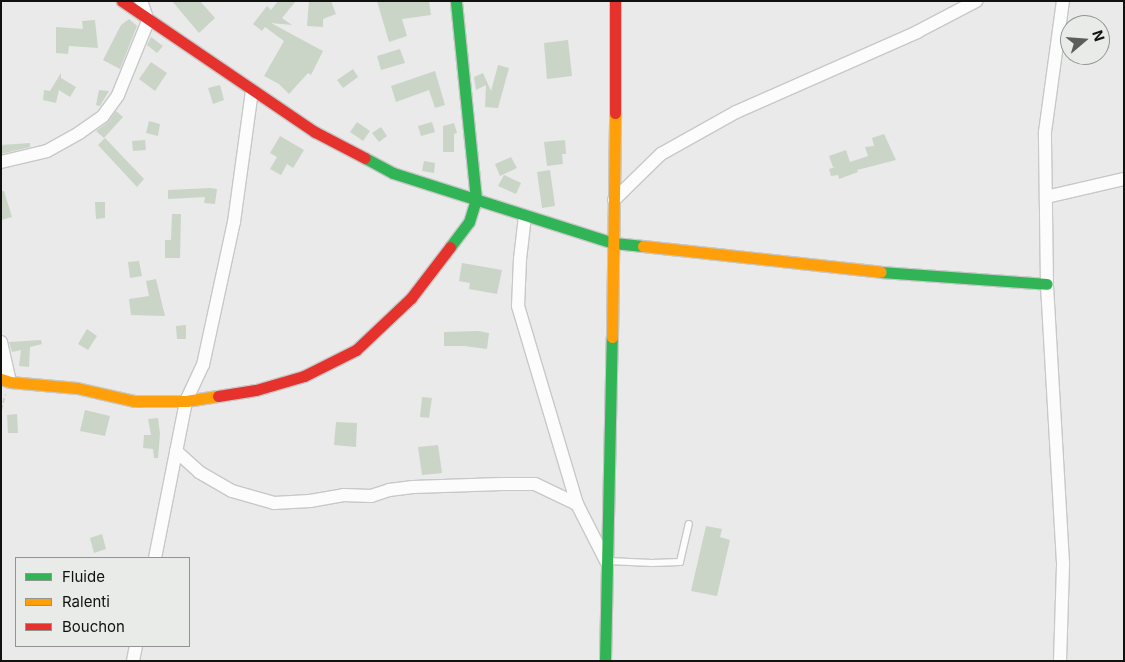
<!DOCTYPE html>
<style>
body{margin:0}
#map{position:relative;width:1125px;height:662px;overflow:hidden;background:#e9eae9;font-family:Inter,sans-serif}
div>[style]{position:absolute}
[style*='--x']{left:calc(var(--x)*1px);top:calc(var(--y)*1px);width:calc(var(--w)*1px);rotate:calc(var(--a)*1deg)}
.building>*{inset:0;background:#cad5c8}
.path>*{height:2px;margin-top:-1px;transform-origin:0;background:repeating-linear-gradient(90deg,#d0d0cf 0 5px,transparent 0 7.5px)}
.roads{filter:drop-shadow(1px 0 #c7c8c7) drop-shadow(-1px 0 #c7c8c7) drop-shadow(0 1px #c7c8c7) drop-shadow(0 -1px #c7c8c7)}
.lane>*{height:6px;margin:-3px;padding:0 3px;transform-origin:3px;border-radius:3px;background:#fcfcfc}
.street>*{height:12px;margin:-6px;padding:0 6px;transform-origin:6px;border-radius:6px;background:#fcfcfc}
.fast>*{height:11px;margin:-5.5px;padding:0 5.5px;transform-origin:5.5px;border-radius:5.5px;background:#30b455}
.slow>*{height:11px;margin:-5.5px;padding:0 5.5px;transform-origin:5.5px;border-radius:5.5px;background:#ff9f0a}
.jam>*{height:11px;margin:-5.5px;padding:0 5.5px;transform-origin:5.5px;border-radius:5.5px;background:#e5322d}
span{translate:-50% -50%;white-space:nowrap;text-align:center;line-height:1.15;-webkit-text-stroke:4px #e8ebe8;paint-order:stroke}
.frame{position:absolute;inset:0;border:2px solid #111110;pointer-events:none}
.legend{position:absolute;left:15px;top:557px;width:175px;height:90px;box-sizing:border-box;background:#e8ebe8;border:1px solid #929492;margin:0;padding:6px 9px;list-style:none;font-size:15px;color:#111110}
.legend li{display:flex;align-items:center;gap:10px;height:25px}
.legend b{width:25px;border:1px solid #929492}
.north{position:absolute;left:1060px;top:15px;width:50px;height:50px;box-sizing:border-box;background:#e8ebe8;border:1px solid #929492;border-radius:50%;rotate:72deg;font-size:14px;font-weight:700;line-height:20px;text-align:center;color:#111110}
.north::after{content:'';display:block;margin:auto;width:18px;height:22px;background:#5d5d5c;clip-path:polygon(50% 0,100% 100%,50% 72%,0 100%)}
</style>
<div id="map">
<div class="building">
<div style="clip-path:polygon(172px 1px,200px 1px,215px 18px,199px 33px)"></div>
<div style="clip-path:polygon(278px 1px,296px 1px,282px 18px,292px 25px,271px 23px,323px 51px,311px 75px,308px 73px,289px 94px,279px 84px,264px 76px,284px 41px,265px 27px,262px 31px,253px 24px,267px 6px,271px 10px)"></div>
<div style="clip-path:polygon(309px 1px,331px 1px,336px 14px,323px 19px,323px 27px,307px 26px)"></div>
<div style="clip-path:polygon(377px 1px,429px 1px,431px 15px,402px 19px,407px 36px,389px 42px)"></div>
<div style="clip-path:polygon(129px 19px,137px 26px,120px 69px,103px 60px,121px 25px)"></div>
<div style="clip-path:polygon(95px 20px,98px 48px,69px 46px,68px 54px,56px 53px,56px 27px,83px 29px,82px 21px)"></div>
<div style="clip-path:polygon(151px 37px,163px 46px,157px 53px,147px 45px)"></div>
<div style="clip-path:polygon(568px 40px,572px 76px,547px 79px,544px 43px)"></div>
<div style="clip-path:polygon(400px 49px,405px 63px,381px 70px,377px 56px)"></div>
<div style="clip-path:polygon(151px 62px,167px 73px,155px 91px,139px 79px)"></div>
<div style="clip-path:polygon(498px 65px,509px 68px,498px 108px,485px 107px,486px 85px,476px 90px,474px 77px,483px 73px,491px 91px)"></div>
<div style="clip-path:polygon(353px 69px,358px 77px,343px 88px,337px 80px)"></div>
<div style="clip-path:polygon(435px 71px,445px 105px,435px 108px,429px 90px,396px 102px,391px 86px)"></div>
<div style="clip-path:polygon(61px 73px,61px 78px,76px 87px,70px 97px,59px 90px,56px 103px,43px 100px,44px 90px,50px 91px)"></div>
<div style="clip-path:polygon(220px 85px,224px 100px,213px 104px,208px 88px)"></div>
<div style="clip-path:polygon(99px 90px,109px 91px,100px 106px,96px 105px)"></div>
<div style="clip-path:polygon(116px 111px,123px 117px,104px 138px,96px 131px,108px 122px)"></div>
<div style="clip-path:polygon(149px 121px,160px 124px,158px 136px,146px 133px)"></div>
<div style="clip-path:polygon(357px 122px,370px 131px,363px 141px,350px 132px)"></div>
<div style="clip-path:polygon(432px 122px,435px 132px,421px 136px,418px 126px)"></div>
<div style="clip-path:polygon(454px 123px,457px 133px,454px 134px,454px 152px,443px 152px,443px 126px)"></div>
<div style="clip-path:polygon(381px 127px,387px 136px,379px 142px,372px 133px)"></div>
<div style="clip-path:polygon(884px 134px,896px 160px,857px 170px,858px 172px,839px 179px,838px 175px,831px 176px,829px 169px,835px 167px,833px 167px,829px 156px,846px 150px,850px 162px,868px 156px,865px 147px,874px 146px,872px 138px)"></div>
<div style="clip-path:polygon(280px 136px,304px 150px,293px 168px,287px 164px,281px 175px,270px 169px,277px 157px,270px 153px)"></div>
<div style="clip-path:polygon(105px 138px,144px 179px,137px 187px,98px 145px)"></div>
<div style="clip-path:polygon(145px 140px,146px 150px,133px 151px,132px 141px)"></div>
<div style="clip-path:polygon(565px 140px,566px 154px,562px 154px,563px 164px,547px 166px,544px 142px)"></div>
<div style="clip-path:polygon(30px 143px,30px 147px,1px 154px,1px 145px)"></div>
<div style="clip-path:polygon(511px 157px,517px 168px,500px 176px,495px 164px)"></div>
<div style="clip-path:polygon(424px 161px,435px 163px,434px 173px,422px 171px)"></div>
<div style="clip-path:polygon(550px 170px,555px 206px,542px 208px,537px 172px)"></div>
<div style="clip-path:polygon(504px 175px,521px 183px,516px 194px,498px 186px)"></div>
<div style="clip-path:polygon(210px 188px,217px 189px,215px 204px,204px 203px,205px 197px,168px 199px,168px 190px)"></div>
<div style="clip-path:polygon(1px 191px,4px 191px,12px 217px,1px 220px)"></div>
<div style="clip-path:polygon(95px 202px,105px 202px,105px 218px,96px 219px)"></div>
<div style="clip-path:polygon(172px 214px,181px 214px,180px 258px,165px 258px,165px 240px,171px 240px)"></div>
<div style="clip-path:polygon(139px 261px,142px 276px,130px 278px,128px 262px)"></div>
<div style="clip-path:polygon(462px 263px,502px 270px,497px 294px,469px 289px,470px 283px,459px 281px)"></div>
<div style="clip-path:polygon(156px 279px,165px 316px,131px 315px,129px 299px,149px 296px,146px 281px)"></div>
<div style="clip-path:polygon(186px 325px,186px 339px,177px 339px,176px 326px)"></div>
<div style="clip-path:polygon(87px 329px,97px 336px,88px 350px,78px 344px)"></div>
<div style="clip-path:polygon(478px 331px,489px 333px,487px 349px,464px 346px,444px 346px,444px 332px)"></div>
<div style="clip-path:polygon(41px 340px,42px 344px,30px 347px,29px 367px,19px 366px,21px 350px,12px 352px,9px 342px)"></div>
<div style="clip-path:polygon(422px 397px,432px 398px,429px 418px,420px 417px)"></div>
<div style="clip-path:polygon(85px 410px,110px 416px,105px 436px,80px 431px)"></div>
<div style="clip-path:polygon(17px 414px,18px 433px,8px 433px,7px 415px)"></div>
<div style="clip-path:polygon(158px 418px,160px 434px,158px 458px,154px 458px,153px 449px,143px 448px,144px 435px,151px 435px,148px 419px)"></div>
<div style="clip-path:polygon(336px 422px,357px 423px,356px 447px,334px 445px)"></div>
<div style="clip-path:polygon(438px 445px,442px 473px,422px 475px,418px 447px)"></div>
<div style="clip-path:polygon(706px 526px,722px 529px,720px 537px,730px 540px,717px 596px,691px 591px)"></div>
<div style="clip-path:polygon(102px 534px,106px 549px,94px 553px,90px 538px)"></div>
</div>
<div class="path">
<div style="--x:1;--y:410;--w:16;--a:-75"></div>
<div style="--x:1;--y:465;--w:18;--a:90"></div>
</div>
<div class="roads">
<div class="lane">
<div style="--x:608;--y:561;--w:44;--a:2.6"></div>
<div style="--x:652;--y:563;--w:28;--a:-2"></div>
<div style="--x:680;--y:562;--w:39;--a:-77"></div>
</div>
<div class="street">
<div style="--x:1;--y:162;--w:47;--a:-13.4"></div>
<div style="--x:47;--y:151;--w:37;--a:-29"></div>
<div style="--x:79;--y:133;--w:29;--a:-35"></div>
<div style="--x:103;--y:116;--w:26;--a:-54"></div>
<div style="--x:118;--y:95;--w:80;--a:-67.9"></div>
<div style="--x:148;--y:21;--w:21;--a:-109"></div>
<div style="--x:1046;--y:197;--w:80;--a:-13"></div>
<div style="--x:614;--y:200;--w:66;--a:-44.4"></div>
<div style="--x:661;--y:154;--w:86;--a:-29.2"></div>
<div style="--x:736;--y:112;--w:198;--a:-23.8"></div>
<div style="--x:917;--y:32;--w:67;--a:-27.7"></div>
<div style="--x:525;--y:216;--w:43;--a:96.6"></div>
<div style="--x:520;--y:259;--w:47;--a:92.4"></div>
<div style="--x:518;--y:306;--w:207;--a:73.4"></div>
<div style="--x:577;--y:504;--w:64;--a:63"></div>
<div style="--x:1;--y:342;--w:41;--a:77.3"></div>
<div style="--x:176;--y:451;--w:31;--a:42"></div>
<div style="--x:199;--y:472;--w:38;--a:30"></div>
<div style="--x:232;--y:491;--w:44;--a:15.9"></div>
<div style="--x:274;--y:503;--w:36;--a:-3"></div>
<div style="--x:310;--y:501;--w:34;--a:-10"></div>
<div style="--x:343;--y:495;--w:28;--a:2"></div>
<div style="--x:371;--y:496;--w:19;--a:-18"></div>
<div style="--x:389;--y:490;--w:24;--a:-7"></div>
<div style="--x:413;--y:487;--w:89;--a:-1.9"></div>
<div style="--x:502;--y:484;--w:33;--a:0"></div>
<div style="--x:535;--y:484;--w:47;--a:25.5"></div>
<div style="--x:155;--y:558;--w:160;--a:-78.8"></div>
<div style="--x:186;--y:401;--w:40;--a:-65"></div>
<div style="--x:203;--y:365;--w:146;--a:-77.8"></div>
<div style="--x:234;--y:222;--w:132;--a:-82.2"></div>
<div style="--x:133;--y:661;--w:15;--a:-79"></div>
<div style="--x:1060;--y:661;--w:98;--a:-88.2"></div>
<div style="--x:1063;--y:563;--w:279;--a:-93.3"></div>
<div style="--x:1047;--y:284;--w:152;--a:-90.8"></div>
<div style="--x:1045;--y:132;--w:132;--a:-82.2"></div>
</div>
<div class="fast">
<div style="--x:365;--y:158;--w:32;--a:28"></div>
<div style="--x:393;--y:173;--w:232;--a:17.6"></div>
<div style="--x:614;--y:243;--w:29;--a:6"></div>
<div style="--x:450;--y:247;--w:31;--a:-53"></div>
<div style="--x:469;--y:222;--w:24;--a:-73"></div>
<div style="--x:476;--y:199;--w:199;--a:-95.8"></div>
<div style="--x:881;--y:272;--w:166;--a:4.1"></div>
<div style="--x:605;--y:661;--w:324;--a:-88.8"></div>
</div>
<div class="slow">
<div style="--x:643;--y:246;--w:239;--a:6.2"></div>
<div style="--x:612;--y:337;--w:224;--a:-89.2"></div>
<div style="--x:1;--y:379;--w:9;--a:18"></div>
<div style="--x:10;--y:382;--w:67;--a:5.1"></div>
<div style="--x:77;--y:388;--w:58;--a:12.8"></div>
<div style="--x:134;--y:401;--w:52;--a:0"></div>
<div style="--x:186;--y:401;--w:32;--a:-9"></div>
</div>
<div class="jam">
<div style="--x:122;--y:1;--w:233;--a:34.2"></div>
<div style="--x:315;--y:132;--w:56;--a:27.5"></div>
<div style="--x:615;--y:113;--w:112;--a:-90"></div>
<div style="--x:218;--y:396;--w:38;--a:-9"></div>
<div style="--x:256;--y:390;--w:50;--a:-16.3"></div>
<div style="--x:304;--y:376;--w:58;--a:-26.6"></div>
<div style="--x:356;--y:350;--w:76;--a:-43.4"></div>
<div style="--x:411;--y:298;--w:64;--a:-52.6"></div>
</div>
</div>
<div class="frame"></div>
<ul class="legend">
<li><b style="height:6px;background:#30b455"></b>Fluide</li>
<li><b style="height:6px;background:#ff9f0a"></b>Ralenti</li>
<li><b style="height:6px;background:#e5322d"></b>Bouchon</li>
</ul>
<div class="north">N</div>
</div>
